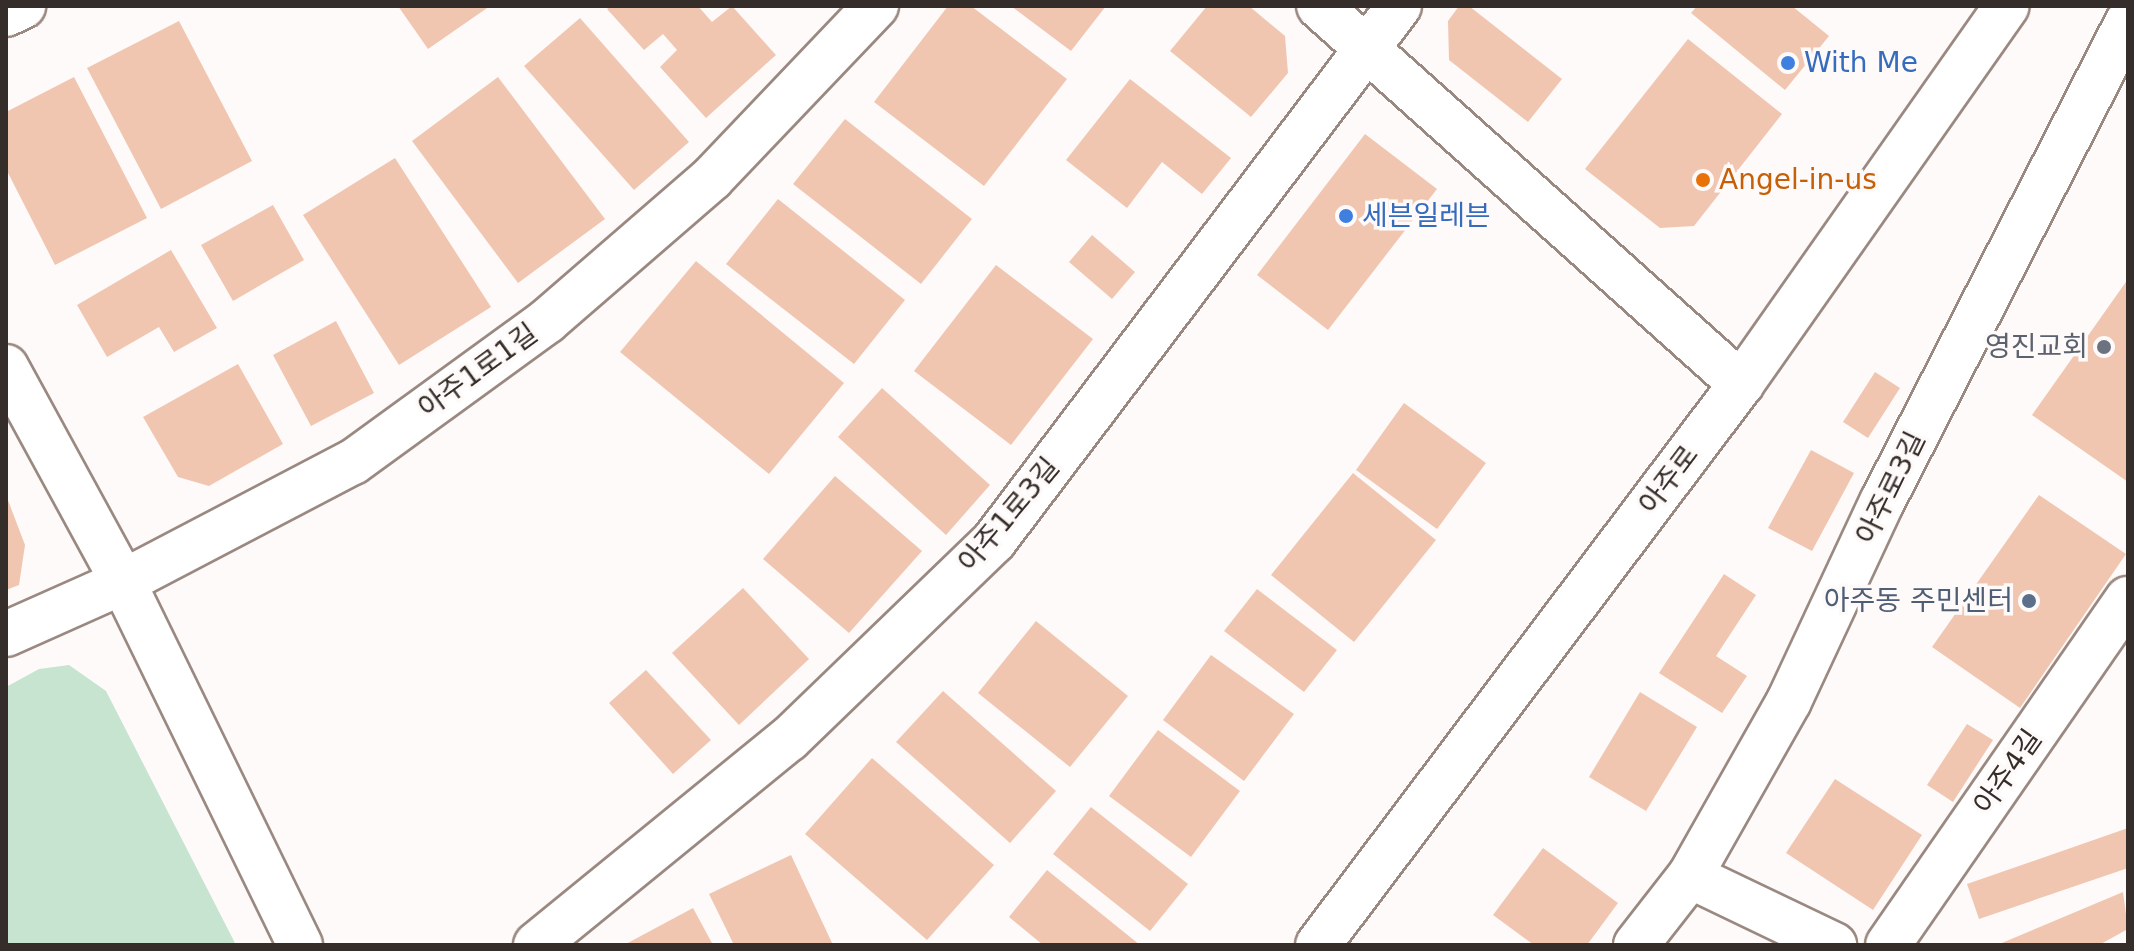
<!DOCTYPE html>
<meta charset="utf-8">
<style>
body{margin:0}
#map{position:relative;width:2134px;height:951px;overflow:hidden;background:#fefaf9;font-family:"DejaVu Sans","Noto Sans KR",sans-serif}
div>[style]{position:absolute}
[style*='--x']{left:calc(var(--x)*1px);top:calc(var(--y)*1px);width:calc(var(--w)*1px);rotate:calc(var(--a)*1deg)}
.green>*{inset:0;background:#c6e4d0}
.building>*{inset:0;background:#f0c6b1}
.roads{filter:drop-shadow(2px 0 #9a8981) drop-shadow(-2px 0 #9a8981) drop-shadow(0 2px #9a8981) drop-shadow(0 -2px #9a8981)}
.minor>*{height:44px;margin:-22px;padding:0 22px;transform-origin:22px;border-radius:22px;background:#fff}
.tertiary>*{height:44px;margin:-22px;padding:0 22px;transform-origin:22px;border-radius:22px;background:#fff}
.dots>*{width:22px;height:22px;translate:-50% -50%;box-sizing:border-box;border:4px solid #fefaf9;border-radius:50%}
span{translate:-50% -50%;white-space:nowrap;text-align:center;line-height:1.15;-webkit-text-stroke:7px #fefaf9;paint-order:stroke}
.shop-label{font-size:28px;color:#366cbe}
.left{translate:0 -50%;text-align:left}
.food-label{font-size:28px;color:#c56008}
.worship-label{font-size:28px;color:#5b616d}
.right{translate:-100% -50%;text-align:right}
.street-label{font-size:28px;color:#342d29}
.service-label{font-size:28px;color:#4e5e75}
.frame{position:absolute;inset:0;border:8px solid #342d29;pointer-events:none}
</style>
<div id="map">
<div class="green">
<div style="clip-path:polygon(69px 665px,106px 691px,236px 945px,6px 945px,6px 687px,39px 669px)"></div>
</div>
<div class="building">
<div style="clip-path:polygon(398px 6px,490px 6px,428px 49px)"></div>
<div style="clip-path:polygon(611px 6px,698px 6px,712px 22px,732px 6px,776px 55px,706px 118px,660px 67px,677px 50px,663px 34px,644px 50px,607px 9px)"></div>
<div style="clip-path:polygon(948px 6px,971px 6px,1067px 79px,984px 186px,874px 102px)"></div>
<div style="clip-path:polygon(1011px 6px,1106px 6px,1071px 51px)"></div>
<div style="clip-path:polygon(1207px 6px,1249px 6px,1285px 36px,1288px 73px,1251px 117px,1170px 51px)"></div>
<div style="clip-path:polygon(1459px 6px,1469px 6px,1562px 79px,1528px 122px,1449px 60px,1448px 21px)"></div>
<div style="clip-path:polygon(1697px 6px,1792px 6px,1829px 36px,1785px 90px,1691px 13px)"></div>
<div style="clip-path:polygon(580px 18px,689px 142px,634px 190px,524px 66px)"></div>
<div style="clip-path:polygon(179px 21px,252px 161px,161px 209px,87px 68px)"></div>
<div style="clip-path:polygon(1688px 39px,1782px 114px,1694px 226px,1660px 228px,1585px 169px)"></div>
<div style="clip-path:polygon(74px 77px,147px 218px,55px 265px,6px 169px,6px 112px)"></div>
<div style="clip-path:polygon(498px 77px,605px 219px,518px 283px,412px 141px)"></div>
<div style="clip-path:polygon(1130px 79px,1231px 158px,1202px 194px,1162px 162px,1127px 208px,1066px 160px)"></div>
<div style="clip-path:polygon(845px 119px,972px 219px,921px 284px,793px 184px)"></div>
<div style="clip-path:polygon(1365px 134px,1437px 189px,1328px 330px,1257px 275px)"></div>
<div style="clip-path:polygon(395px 158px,491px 307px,399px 365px,303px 215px)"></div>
<div style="clip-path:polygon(778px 199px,905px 300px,854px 364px,726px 264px)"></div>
<div style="clip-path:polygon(273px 205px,304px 260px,233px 301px,201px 245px)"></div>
<div style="clip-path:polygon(1092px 235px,1135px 272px,1112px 299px,1069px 262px)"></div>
<div style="clip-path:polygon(171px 250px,217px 328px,174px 352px,159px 327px,107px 357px,77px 305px)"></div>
<div style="clip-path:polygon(696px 261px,844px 383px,769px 474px,620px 352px)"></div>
<div style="clip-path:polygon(996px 265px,1093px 339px,1011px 445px,914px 371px)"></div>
<div style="clip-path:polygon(2128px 279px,2128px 482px,2032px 415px)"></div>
<div style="clip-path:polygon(336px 321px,374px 393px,311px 426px,273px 355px)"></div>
<div style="clip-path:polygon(238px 364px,283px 444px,209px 486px,178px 477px,143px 417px)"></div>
<div style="clip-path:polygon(1875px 372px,1900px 388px,1868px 438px,1843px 422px)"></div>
<div style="clip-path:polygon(882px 388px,990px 485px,946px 535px,838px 437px)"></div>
<div style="clip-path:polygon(1404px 403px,1486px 463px,1437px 529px,1356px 470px)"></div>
<div style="clip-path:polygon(1811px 450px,1854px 473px,1812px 551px,1768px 528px)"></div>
<div style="clip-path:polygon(1353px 473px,1436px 540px,1354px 642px,1271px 575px)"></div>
<div style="clip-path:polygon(835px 476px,922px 551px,849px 633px,763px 559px)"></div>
<div style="clip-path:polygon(6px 495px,25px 545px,19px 585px,6px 590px)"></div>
<div style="clip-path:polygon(2039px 495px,2126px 554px,2020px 708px,1932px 647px)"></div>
<div style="clip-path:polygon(1724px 574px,1756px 595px,1716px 656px,1747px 676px,1722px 713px,1659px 673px)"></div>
<div style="clip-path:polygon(743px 588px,809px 659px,739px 725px,672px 653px)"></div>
<div style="clip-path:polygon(1257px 589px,1337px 650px,1304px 692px,1224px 631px)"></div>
<div style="clip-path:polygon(1036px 621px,1128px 696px,1070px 767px,978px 693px)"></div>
<div style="clip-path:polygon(1211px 655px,1294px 714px,1244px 781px,1163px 720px)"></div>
<div style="clip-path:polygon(646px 670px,711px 740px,673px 774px,609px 703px)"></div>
<div style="clip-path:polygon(943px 691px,1056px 791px,1010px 843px,896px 742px)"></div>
<div style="clip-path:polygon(1640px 692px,1697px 727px,1646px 811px,1589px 777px)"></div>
<div style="clip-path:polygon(1967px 724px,1993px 740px,1953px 802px,1927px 785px)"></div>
<div style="clip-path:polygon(1158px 730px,1240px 791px,1191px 857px,1109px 796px)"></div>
<div style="clip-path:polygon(872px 758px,994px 865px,927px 940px,805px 834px)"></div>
<div style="clip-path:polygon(1835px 779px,1922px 835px,1873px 910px,1786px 853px)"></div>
<div style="clip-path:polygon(1091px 807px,1188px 884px,1150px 931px,1053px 854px)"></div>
<div style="clip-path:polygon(2128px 828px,2128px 868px,1979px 919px,1967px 884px)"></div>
<div style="clip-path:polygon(1543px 848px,1618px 903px,1587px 945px,1534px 945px,1493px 915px)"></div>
<div style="clip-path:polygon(791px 855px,833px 945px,734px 945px,709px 894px)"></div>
<div style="clip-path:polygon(1047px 870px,1140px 945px,1043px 945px,1009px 917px)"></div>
<div style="clip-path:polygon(2123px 892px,2128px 929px,2099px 945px,1997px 945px)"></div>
<div style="clip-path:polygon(693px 908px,713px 945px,624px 945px)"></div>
</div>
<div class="roads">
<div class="minor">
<div style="--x:1319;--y:6;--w:567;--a:41.85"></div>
<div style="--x:6;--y:367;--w:245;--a:61.4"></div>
<div style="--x:123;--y:582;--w:404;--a:64"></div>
<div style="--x:6;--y:634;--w:128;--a:-24"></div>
<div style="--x:123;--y:582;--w:259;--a:-27.6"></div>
<div style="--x:353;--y:462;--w:240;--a:-36"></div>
<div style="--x:547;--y:321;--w:218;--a:-40.9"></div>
<div style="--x:712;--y:178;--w:238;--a:-46.4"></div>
<div style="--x:1690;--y:876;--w:160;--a:25.6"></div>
<div style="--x:536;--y:945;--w:326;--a:-39.2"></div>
<div style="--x:789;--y:739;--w:285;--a:-44"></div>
<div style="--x:994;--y:541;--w:671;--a:-52.87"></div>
<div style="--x:1636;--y:945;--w:88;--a:-52"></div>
<div style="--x:1690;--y:876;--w:201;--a:-60.5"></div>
<div style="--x:1789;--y:701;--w:220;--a:-65"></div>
<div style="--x:1882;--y:502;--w:540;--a:-62.91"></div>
<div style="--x:1888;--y:945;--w:421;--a:-55.3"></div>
</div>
<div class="tertiary">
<div style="--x:6;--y:14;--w:19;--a:-25"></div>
<div style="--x:1318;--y:945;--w:703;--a:-52.98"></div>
<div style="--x:1741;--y:384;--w:462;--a:-54.9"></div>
</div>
</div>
<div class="dots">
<div style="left:1788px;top:63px;background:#3f7fe0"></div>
<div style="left:1703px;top:180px;background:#e8710a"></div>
<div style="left:1346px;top:216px;background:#3f7fe0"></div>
<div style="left:2104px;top:347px;background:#6b7280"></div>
<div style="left:2029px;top:601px;background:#5c6f8a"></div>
</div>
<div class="shop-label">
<span class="left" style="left:1804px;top:63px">With Me</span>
<span class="left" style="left:1362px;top:216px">세븐일레븐</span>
</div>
<div class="food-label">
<span class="left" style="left:1719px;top:180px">Angel-in-us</span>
</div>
<div class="worship-label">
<span class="right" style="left:2088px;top:347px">영진교회</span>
</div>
<div class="street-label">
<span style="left:478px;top:371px;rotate:-36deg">아주1로1길</span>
<span style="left:1669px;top:480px;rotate:-53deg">아주로</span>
<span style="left:1891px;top:488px;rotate:-64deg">아주로3길</span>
<span style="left:1009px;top:515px;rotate:-50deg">아주1로3길</span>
<span style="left:2008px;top:772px;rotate:-55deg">아주4길</span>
</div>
<div class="service-label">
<span class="right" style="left:2013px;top:601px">아주동 주민센터</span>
</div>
<div class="frame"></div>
</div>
